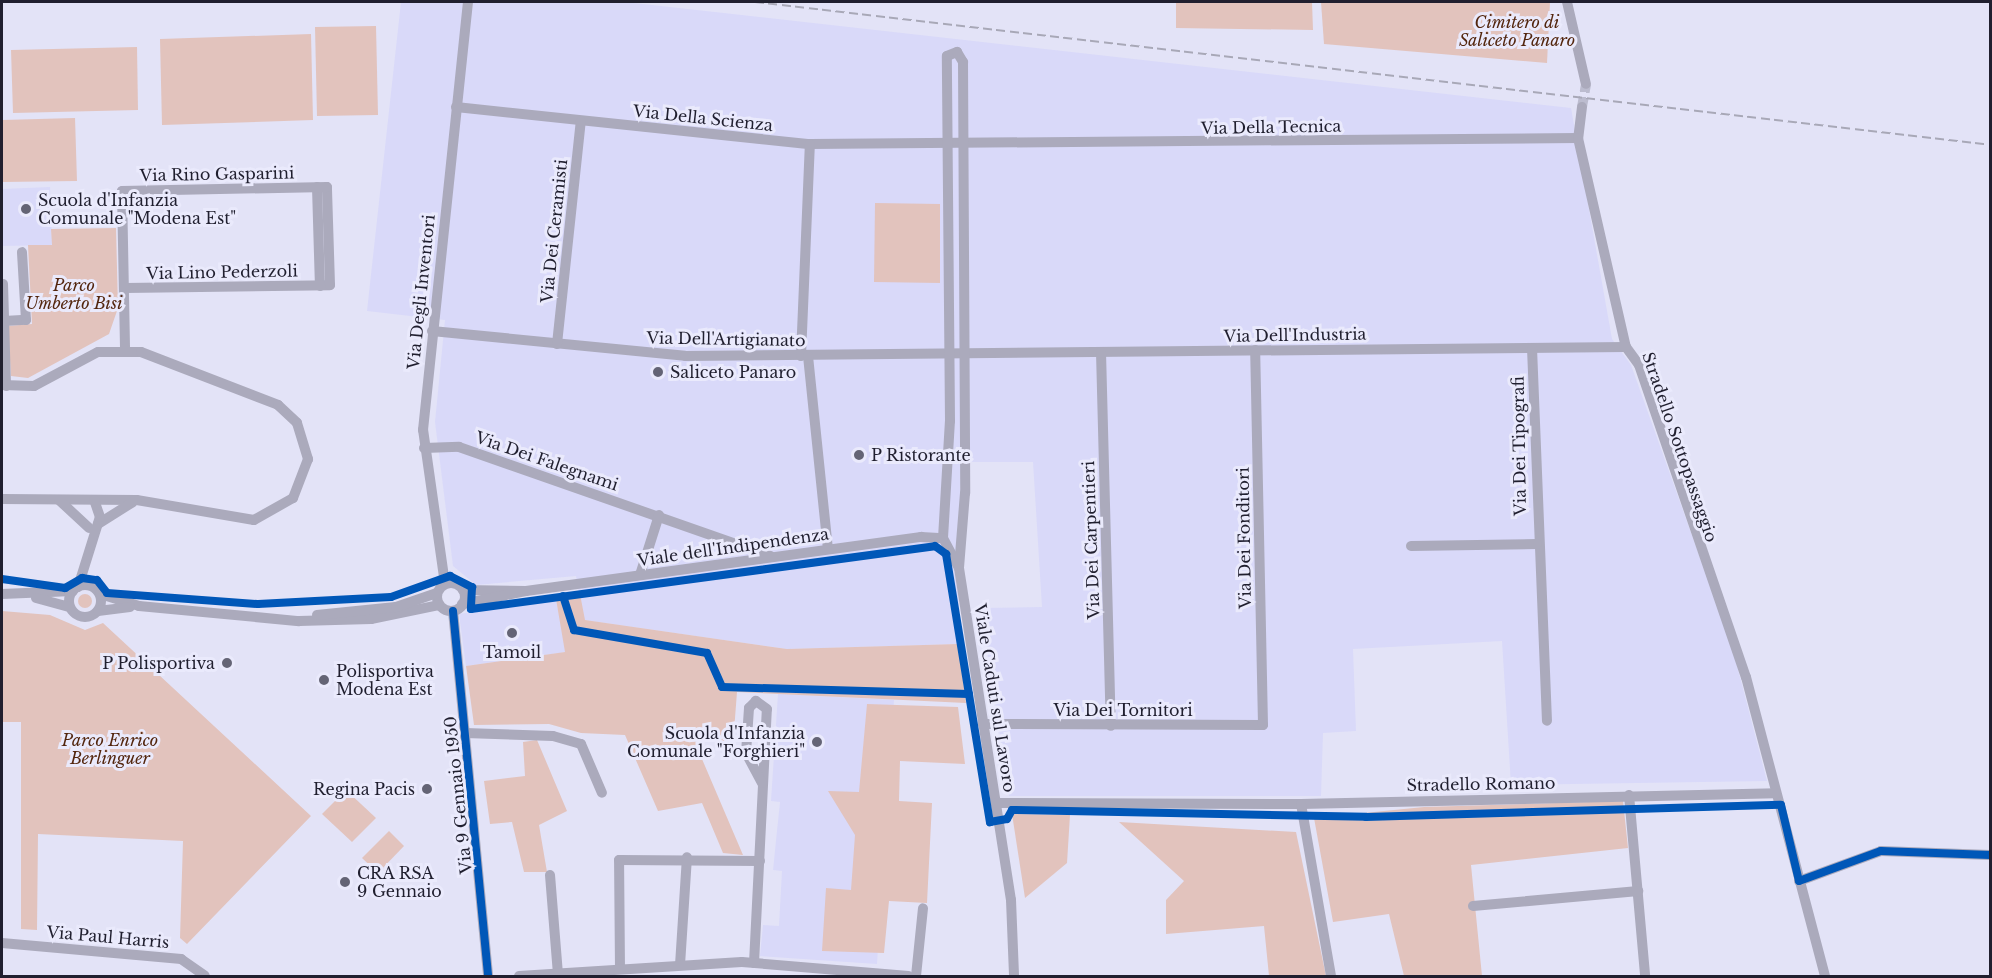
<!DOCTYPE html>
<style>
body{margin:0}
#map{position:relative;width:1992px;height:978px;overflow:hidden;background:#e3e3f7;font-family:"Libre Baskerville",serif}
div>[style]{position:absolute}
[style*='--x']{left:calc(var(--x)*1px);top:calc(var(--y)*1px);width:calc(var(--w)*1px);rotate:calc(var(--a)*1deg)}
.built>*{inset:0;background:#d9d9f9}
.green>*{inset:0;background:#e2c3bd}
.round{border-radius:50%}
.minor-tunnel>*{height:10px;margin-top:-5px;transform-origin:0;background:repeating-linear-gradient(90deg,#bcbccf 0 10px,transparent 0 15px)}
.minor>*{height:10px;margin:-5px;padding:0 5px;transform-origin:5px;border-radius:5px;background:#abaabc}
.minor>.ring{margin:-5px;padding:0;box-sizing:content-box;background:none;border:10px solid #abaabc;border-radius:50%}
.rail>*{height:2px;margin-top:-1px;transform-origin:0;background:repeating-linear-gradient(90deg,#a8a8b7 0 9px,transparent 0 13.5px)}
.cycleway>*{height:8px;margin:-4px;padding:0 4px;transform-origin:4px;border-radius:4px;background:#0057b8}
.dots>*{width:16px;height:16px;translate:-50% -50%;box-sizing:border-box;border:3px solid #eaeafc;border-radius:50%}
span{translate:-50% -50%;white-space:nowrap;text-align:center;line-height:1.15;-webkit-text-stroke:6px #eaeafc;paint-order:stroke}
.park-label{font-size:16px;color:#53260e;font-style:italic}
.street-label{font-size:16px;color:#201f2f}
.poi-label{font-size:16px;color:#201f2f}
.left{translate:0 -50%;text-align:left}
.right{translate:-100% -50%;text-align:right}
.frame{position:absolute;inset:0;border:3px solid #201f2f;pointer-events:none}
</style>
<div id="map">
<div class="built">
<div style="clip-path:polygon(401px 2px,625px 2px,1571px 108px,1612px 339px,1631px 365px,1733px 650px,1767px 781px,1511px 785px,1502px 641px,1353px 649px,1356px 731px,1323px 733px,1321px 796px,1009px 796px,981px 608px,1042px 607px,1033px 462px,961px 462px,958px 644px,787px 649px,584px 620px,576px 576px,476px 585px,453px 566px,435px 422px,445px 320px,367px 311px)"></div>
<div style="clip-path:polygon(50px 187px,52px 245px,2px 246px,2px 189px)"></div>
<div style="clip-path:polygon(556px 599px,566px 652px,466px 666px,459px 614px)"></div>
<div style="clip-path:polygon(778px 694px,894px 700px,877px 964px,760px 956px,763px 925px,779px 926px,782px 871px,773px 870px,780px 802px,771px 801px)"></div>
</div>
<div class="green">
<div style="clip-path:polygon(1176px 2px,1312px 2px,1313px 30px,1176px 28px)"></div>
<div style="clip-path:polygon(1321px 2px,1550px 2px,1547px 63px,1324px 44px)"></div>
<div style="clip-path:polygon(376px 26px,378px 115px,317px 116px,315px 27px)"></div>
<div style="clip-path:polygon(311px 34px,313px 120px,162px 125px,160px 39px)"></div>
<div style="clip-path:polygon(137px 47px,138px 110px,13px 113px,11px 50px)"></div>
<div style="clip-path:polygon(75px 118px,77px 181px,2px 182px,2px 120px)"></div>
<div style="clip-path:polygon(875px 203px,940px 204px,940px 283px,874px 282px)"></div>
<div style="clip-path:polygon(116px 228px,118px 308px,109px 334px,28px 378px,11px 376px,8px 326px,32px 324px,28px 245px,52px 245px,51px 229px)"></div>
<div class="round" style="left:78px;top:594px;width:14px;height:14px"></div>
<div style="clip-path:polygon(580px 594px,585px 620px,787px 649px,958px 644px,966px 703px,737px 692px,733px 744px,702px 739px,702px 759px,743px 855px,723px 853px,702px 803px,658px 811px,625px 735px,581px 733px,549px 724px,474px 725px,466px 666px,565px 652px,556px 599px)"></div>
<div style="clip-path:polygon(2px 611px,50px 615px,85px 630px,103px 623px,311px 816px,187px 944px,180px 938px,183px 841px,38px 834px,37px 930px,21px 929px,21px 722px,2px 722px)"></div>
<div style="clip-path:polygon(867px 704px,958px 707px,965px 764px,900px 761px,899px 801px,932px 803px,927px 903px,889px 901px,884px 953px,822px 951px,826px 888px,851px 890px,855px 835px,828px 791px,859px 792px)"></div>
<div style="clip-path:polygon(537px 740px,567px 811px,539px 825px,547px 872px,524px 872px,512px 822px,490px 824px,484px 781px,525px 776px,523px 742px)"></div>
<div style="clip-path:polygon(346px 790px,376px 818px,352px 842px,322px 814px)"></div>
<div style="clip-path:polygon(1623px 801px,1628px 848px,1471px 865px,1482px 976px,1404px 976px,1389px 914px,1333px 922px,1314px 818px,1424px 807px)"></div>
<div style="clip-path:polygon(1012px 814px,1070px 815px,1067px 863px,1025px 898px)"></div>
<div style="clip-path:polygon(1119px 822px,1296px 832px,1326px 976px,1269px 976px,1264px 926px,1166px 934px,1166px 900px,1184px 881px)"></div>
<div style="clip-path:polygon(389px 831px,404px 846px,378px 873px,362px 858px)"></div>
</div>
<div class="minor-tunnel">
<div style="--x:1582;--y:107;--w:23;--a:-80"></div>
</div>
<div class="minor">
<div style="--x:1567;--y:2;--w:84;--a:77"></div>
<div style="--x:456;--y:107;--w:356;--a:6"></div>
<div style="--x:810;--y:144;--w:768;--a:-0.45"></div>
<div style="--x:1582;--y:107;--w:31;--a:97"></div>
<div style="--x:1578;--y:138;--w:214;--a:77.1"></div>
<div style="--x:1626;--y:347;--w:22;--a:54"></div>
<div style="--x:1639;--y:365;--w:330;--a:71.1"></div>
<div style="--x:1746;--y:677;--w:309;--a:75.2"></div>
<div style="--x:317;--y:187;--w:99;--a:88.3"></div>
<div style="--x:3;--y:284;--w:102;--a:88.3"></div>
<div style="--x:125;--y:288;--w:205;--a:-0.8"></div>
<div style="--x:330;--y:285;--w:98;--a:-91.8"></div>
<div style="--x:327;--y:187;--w:205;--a:178.9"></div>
<div style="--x:122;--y:191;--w:158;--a:88.9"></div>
<div style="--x:4;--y:321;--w:22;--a:-3"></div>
<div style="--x:26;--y:320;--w:68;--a:-93.4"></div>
<div style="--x:432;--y:331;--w:254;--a:5.6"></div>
<div style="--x:685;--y:356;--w:941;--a:-0.55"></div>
<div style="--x:557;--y:344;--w:224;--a:-83.9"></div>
<div style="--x:1532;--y:348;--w:373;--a:87.7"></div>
<div style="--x:1101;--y:352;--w:374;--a:88.5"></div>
<div style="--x:801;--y:356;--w:212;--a:-87.6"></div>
<div style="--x:808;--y:356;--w:194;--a:84.1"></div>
<div style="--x:2;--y:385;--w:32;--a:2"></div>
<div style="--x:34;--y:386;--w:72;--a:-28"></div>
<div style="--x:98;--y:352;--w:43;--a:0"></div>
<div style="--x:141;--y:352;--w:147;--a:21.1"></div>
<div style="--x:278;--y:405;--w:26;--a:43"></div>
<div style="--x:297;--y:423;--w:38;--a:73"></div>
<div style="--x:308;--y:459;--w:42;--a:111"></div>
<div style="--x:293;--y:498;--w:45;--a:150.6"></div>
<div style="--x:254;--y:520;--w:119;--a:-170.3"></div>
<div style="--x:137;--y:500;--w:135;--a:-179.6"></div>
<div style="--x:424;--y:448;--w:35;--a:-2"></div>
<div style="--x:459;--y:447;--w:330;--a:19.3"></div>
<div style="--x:59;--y:500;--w:41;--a:43"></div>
<div style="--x:98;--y:524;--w:41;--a:-32.2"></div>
<div style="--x:943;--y:538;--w:117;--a:-86.6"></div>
<div style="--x:950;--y:421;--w:365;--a:-90.5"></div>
<div style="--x:947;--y:56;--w:11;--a:-22"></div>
<div style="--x:957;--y:52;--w:12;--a:59"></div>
<div style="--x:963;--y:62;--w:431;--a:89.7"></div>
<div style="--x:965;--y:493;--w:75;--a:94.6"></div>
<div style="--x:943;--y:538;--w:34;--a:62"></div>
<div style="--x:959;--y:568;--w:336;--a:81.1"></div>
<div style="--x:1011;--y:900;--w:76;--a:87.7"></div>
<div style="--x:1411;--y:546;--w:126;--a:-0.9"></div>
<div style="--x:640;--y:575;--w:63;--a:-72.4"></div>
<div class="ring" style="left:437px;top:583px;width:18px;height:18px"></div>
<div style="--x:445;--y:584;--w:156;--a:-98.1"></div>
<div style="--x:423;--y:430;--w:430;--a:-84"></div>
<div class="ring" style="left:69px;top:585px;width:22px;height:22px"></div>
<div style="--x:78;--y:587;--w:73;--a:-72.6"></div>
<div style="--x:100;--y:517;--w:18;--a:-109"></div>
<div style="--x:463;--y:590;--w:63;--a:0.9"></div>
<div style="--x:526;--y:591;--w:399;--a:-7.8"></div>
<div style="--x:921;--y:537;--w:22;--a:3"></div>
<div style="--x:2;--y:594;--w:71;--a:-2.4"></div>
<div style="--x:100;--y:594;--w:41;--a:17.1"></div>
<div style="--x:139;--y:606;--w:161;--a:5.4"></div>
<div style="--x:299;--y:621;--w:72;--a:-1.6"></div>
<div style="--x:371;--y:619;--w:69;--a:-11.6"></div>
<div style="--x:36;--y:598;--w:35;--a:15"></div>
<div style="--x:462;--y:604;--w:65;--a:-11.5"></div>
<div style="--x:98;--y:611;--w:32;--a:-7"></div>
<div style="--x:453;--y:611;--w:367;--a:84.5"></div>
<div style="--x:317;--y:615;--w:79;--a:-5.8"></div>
<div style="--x:396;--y:607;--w:43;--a:-18.9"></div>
<div style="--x:983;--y:724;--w:280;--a:0.2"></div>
<div style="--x:1263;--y:725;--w:375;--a:-91.2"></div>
<div style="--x:465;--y:733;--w:88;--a:2"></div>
<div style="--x:553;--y:736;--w:29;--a:16"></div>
<div style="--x:581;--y:744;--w:53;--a:66.8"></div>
<div style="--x:1629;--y:795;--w:182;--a:84.9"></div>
<div style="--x:996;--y:803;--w:305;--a:0.2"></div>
<div style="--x:1301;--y:804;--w:475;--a:-1.3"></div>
<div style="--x:1301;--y:804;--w:175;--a:80.1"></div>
<div style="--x:550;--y:875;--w:99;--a:85.4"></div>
<div style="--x:1799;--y:881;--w:87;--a:-20.1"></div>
<div style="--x:1881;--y:851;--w:109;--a:2.1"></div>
<div style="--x:1473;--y:906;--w:166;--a:-5.2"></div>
<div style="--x:2;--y:943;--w:180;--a:5.1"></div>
<div style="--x:181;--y:959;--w:29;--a:35"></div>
<div style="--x:754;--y:963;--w:254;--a:-87.1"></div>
<div style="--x:767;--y:709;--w:14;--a:-144"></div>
<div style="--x:756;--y:701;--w:10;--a:135"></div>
<div style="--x:749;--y:708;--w:45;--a:93.8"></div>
<div style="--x:746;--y:753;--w:34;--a:62"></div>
<div style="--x:680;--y:965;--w:108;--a:-86.3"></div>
<div style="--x:620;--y:969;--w:109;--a:-90.5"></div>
<div style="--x:619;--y:860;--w:141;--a:0.4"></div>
<div style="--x:519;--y:976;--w:223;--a:-3.6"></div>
<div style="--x:742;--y:962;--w:167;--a:4.8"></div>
<div style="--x:916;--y:976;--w:68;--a:-84.1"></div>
</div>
<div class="rail">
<div style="--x:755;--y:2;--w:1243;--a:6.6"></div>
</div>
<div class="cycleway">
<div style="--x:2;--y:579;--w:64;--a:8.1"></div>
<div style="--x:65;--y:588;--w:20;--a:-30"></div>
<div style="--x:82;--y:578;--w:15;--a:8"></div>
<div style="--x:97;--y:580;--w:16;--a:52"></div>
<div style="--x:107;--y:593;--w:151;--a:4.2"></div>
<div style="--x:258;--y:604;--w:133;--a:-3"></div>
<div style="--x:391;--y:597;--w:63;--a:-19.6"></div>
<div style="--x:450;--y:576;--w:25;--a:27"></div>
<div style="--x:472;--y:587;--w:22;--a:93"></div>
<div style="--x:471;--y:609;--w:468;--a:-7.7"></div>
<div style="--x:935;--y:546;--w:14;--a:36"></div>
<div style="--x:946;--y:554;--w:272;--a:80.7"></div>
<div style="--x:990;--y:822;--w:17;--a:-10"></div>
<div style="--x:1007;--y:819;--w:10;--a:-61"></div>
<div style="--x:1012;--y:810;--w:354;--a:1.1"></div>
<div style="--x:1366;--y:817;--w:415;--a:-1.7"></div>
<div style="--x:1781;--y:805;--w:78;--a:76.7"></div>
<div style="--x:1799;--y:881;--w:87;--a:-20.1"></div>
<div style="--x:1881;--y:851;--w:109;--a:2.1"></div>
<div style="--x:563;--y:596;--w:36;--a:72"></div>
<div style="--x:574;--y:630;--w:135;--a:9.8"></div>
<div style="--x:707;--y:653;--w:37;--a:66"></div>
<div style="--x:722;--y:687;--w:247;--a:1.6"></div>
<div style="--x:453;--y:611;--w:367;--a:84.5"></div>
</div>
<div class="dots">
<div style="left:26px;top:209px;background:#646475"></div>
<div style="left:658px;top:372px;background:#646475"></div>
<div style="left:859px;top:455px;background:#646475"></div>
<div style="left:512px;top:633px;background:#646475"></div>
<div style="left:227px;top:663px;background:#646475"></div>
<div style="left:324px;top:680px;background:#646475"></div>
<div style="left:817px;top:742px;background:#646475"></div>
<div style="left:427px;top:789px;background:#646475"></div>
<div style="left:345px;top:882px;background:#646475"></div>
</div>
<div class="park-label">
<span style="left:1517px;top:31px">Cimitero di<br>Saliceto Panaro</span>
<span style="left:74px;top:294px">Parco<br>Umberto Bisi</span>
<span style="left:110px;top:749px">Parco Enrico<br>Berlinguer</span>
</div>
<div class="street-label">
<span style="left:703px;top:118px;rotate:6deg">Via Della Scienza</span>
<span style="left:1271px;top:127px;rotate:-1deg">Via Della Tecnica</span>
<span style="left:217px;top:174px;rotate:-1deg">Via Rino Gasparini</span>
<span style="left:554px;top:231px;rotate:-84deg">Via Dei Ceramisti</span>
<span style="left:222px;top:272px;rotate:-1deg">Via Lino Pederzoli</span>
<span style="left:421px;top:292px;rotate:-84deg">Via Degli Inventori</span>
<span style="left:1295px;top:335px;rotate:-1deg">Via Dell'Industria</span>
<span style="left:726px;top:339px;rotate:1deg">Via Dell'Artigianato</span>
<span style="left:1519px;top:446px;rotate:-91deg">Via Dei Tipografi</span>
<span style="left:1680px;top:447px;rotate:71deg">Stradello Sottopassaggio</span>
<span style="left:547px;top:461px;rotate:19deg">Via Dei Falegnami</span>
<span style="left:1244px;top:538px;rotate:-91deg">Via Dei Fonditori</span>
<span style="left:1091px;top:540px;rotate:-92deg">Via Dei Carpentieri</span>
<span style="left:733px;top:547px;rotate:-8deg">Viale dell'Indipendenza</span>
<span style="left:995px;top:698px;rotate:81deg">Viale Caduti sul Lavoro</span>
<span style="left:1123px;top:710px">Via Dei Tornitori</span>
<span style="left:1481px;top:784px;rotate:-1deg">Stradello Romano</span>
<span style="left:458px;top:795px;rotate:-96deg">Via 9 Gennaio 1950</span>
<span style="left:108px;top:937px;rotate:5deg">Via Paul Harris</span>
</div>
<div class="poi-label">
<span class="left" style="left:38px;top:209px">Scuola d'Infanzia<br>Comunale "Modena Est"</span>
<span class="left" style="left:670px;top:372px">Saliceto Panaro</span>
<span class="left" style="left:871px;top:455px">P Ristorante</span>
<span style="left:512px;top:652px">Tamoil</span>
<span class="right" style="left:215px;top:663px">P Polisportiva</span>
<span class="left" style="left:336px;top:680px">Polisportiva<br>Modena Est</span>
<span class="right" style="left:805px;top:742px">Scuola d'Infanzia<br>Comunale "Forghieri"</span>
<span class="right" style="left:415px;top:789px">Regina Pacis</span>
<span class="left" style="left:357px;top:882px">CRA RSA<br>9 Gennaio</span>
</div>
<div class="frame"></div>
</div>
